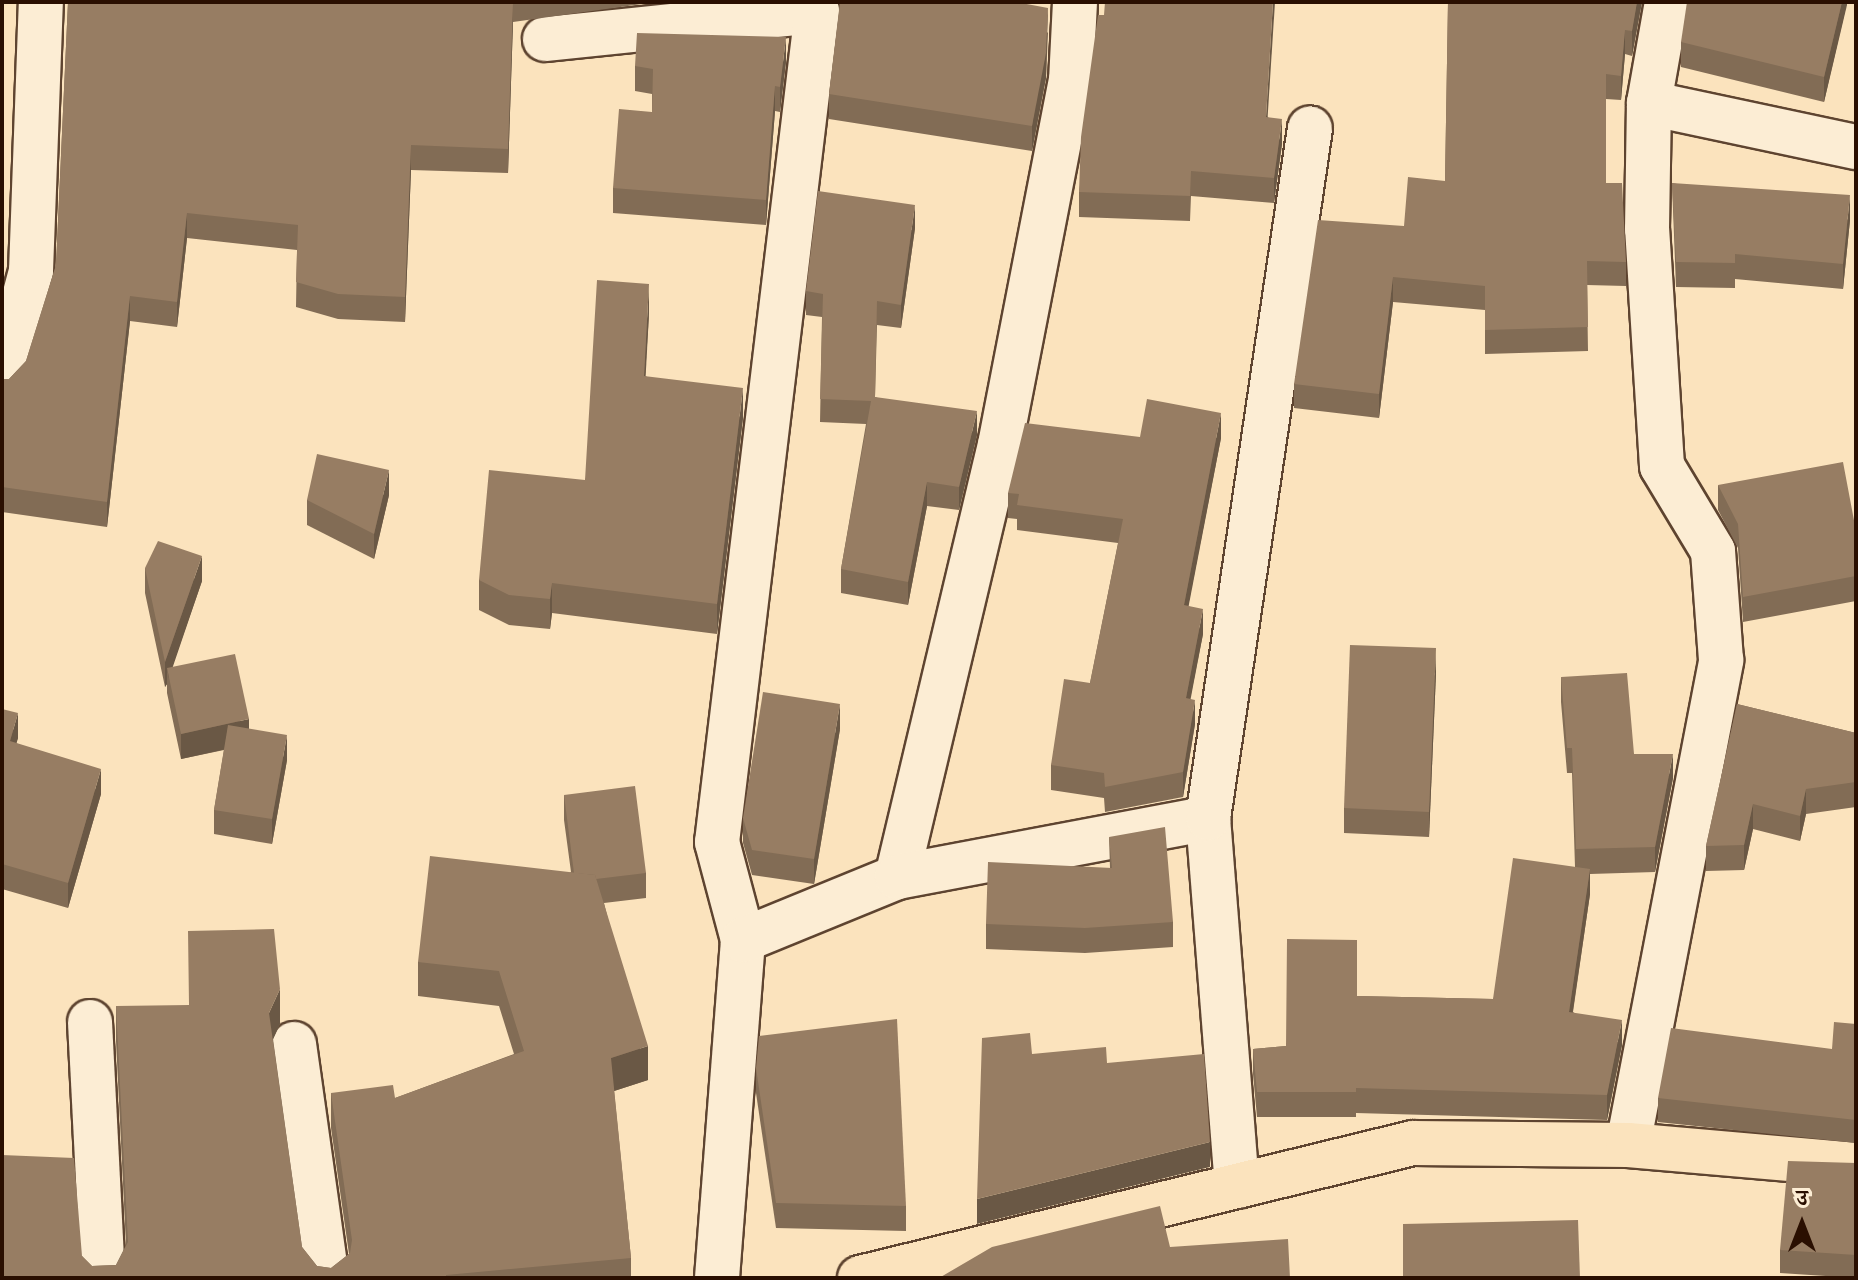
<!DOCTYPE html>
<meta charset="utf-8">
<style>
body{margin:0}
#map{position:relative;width:1858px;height:1280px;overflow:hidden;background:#fbe3bd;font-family:Vollkorn,"Noto Serif Devanagari",serif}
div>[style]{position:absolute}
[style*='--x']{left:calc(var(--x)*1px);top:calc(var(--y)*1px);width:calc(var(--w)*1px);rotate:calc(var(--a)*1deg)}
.roads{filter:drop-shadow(2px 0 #5e4430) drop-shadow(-2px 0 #5e4430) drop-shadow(0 2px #5e4430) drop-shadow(0 -2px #5e4430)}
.minor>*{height:44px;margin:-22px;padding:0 22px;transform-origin:22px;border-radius:22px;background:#fcedd4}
.major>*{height:44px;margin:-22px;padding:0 22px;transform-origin:22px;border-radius:22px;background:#fbe3bd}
.wall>*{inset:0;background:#826c55}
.shaded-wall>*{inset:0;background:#6a5845}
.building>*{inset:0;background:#977d63}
span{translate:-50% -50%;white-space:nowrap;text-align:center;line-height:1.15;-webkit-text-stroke:6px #fcedd4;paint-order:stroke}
.frame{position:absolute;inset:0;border:4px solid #2a0f01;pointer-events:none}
.north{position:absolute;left:1762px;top:1184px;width:80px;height:80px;-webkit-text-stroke:6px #fcedd4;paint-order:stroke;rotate:0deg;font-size:22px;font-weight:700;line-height:32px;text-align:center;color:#2a0f01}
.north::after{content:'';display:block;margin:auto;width:28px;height:36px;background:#2a0f01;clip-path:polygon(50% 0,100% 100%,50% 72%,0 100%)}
</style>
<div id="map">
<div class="roads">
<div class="minor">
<div style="--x:545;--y:39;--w:273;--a:-5.9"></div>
<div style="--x:817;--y:11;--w:837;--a:96.86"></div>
<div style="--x:717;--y:842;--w:101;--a:75.1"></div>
<div style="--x:1649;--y:103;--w:212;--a:12"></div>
<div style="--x:2;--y:380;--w:113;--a:-75.1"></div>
<div style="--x:31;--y:271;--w:269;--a:-87.9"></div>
<div style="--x:1208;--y:818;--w:369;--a:85.5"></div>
<div style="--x:897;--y:877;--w:444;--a:-76.6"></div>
<div style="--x:1000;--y:445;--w:371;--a:-79"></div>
<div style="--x:1071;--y:81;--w:79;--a:-87.1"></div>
<div style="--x:90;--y:1022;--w:256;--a:87.1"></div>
<div style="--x:294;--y:1044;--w:236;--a:82"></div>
<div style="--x:1628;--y:1145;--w:494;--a:-79.1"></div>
<div style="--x:1721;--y:660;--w:109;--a:-94.2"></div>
<div style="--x:1713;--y:551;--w:99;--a:-121"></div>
<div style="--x:1662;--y:466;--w:237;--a:-93.6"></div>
<div style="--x:1647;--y:229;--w:126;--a:-89.1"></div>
<div style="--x:1649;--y:103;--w:103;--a:-79.9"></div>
<div style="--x:717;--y:1278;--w:339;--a:-85.6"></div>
<div style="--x:743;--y:940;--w:166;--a:-22.2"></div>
<div style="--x:897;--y:877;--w:317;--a:-10.7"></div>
<div style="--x:1208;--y:818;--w:697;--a:-81.59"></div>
</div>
<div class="major">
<div style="--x:860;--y:1278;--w:569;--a:-13.72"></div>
<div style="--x:1413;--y:1143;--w:215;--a:0.5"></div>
<div style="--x:1628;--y:1145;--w:229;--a:5"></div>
</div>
</div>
<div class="wall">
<div style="clip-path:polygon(68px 2px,649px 2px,649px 3px,513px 22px,508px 173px,411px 170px,405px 322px,338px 319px,296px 307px,297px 250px,187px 238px,177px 327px,130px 321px,107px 527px,2px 512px,2px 379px,9px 379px,26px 361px,56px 265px)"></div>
<div style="clip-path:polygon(839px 2px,1016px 2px,1048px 33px,1046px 78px,1032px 151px,829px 119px,829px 94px,840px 6px)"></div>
<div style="clip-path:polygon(1448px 2px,1642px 2px,1632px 56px,1625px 54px,1621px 100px,1606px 99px,1606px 183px,1626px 262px,1626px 286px,1587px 285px,1588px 351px,1485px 354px,1485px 310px,1393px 302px,1379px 418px,1294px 408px,1294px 384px,1404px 226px,1445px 181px)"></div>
<div style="clip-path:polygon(1847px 2px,1824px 102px,1681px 67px,1681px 42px)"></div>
<div style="clip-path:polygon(1104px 15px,1268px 117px,1282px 144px,1274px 203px,1191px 196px,1190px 221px,1079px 217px,1079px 192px)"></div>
<div style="clip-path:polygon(786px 62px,780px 112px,775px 111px,766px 225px,613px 213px,613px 188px,652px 112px,652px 94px,635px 91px,635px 66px)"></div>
<div style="clip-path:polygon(1672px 183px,1850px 220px,1843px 289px,1735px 279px,1735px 288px,1676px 287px)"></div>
<div style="clip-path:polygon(915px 228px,901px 328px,877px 325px,875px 397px,977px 435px,959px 510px,927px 506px,908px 605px,841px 593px,841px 569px,866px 424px,820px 422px,822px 317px,806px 315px,806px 291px)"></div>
<div style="clip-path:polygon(649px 314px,645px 376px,743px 418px,717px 634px,552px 613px,550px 629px,509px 625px,479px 610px,479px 580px,585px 480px)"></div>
<div style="clip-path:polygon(1140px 437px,1221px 438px,1188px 606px,1203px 634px,1190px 699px,1195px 724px,1183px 797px,1105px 812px,1104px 798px,1051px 790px,1051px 765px,1090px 683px,1118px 543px,1017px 530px,1017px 519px,1008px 518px,1008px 493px)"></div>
<div style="clip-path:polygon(1718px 485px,1856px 531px,1856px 601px,1743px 622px,1738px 548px,1718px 510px)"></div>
<div style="clip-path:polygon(389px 495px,374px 559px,307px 525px,307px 500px)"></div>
<div style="clip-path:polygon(145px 568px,202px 581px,172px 667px,287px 760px,272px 844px,214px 834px,214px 810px,224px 750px,181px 759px,167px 693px,167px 684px,165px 687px,145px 593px)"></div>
<div style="clip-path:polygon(1436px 673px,1429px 837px,1344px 833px,1344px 808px)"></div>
<div style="clip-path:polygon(1561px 677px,1634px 754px,1673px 778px,1655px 872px,1590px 874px,1590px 894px,1573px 1012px,1622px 1045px,1607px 1120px,1356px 1113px,1356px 1117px,1257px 1117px,1253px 1074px,1253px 1049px,1286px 1046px,1357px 996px,1493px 999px,1575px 867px,1572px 773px,1567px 773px,1561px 702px)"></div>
<div style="clip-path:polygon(1737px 704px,1856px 733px,1856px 807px,1806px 814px,1800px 841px,1753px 829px,1744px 870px,1706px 871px,1706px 846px)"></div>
<div style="clip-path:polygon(2px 709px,18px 738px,16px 743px,101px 794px,68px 908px,2px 889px)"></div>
<div style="clip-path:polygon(840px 729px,814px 884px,752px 875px,743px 843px,743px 818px)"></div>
<div style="clip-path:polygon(564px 795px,646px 873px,646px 898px,604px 903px,648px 1080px,614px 1091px,631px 1258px,631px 1278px,2px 1278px,82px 1256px,92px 1266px,116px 1265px,126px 1245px,116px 1041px,116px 1006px,280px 1024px,273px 1039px,302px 1247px,317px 1266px,331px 1268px,349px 1254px,331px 1128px,331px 1093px,395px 1098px,514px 1054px,499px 1006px,418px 996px,418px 962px,571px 872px,564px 820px)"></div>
<div style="clip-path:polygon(1109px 837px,1173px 922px,1173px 947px,1085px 953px,986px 949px,986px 924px,1110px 868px)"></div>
<div style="clip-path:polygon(1856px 1024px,1856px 1143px,1658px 1122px,1658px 1098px,1832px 1049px)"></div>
<div style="clip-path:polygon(756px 1068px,906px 1206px,906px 1231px,776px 1228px,756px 1093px)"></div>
<div style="clip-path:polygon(1856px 1163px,1856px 1278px,1780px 1273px,1780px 1250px)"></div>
</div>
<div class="shaded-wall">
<div style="clip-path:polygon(513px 2px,513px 22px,508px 173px,508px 149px)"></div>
<div style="clip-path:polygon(1273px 2px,1275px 2px,1266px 142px,1266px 117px)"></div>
<div style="clip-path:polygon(1637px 2px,1642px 2px,1632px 56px,1632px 31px)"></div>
<div style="clip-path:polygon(1842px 2px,1847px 2px,1847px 5px,1824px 102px,1824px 77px)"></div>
<div style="clip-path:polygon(1048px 8px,1046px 78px,1032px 151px,1032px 126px)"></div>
<div style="clip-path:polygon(1625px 30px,1625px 54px,1621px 100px,1621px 76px)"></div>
<div style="clip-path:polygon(786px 37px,786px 62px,780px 112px,780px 87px)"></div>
<div style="clip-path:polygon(775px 86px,775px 111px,766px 225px,766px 200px)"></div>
<div style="clip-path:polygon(1282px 119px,1282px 144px,1274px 203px,1274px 178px)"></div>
<div style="clip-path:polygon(411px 145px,411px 170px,405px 322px,405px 297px)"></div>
<div style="clip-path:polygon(1850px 195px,1850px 220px,1843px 289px,1843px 264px)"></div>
<div style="clip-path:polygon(915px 205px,915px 228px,901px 328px,901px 305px)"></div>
<div style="clip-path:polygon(187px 213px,187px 238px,177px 327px,177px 302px)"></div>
<div style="clip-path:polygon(3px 253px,3px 278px,2px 283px,2px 258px)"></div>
<div style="clip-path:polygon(1393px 277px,1393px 302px,1379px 418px,1379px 394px)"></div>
<div style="clip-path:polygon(649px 284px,649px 314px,644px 406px,644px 376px)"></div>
<div style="clip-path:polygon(130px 296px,130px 321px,107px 527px,107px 502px)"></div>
<div style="clip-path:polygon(743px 388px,743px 418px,717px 634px,717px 604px)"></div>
<div style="clip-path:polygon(977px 411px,977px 435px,959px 510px,959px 487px)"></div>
<div style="clip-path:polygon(1221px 413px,1221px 438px,1184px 630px,1184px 605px)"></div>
<div style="clip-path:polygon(389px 470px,389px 495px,374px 559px,374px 534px)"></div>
<div style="clip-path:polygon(927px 482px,927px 506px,908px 605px,908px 582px)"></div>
<div style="clip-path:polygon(202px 556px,202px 581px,169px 678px,167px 668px,167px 684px,165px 687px,165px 662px)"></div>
<div style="clip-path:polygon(552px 583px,552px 613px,550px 629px,550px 599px)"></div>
<div style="clip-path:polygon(1203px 609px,1203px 634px,1186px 723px,1186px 698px)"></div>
<div style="clip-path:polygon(1436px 648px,1436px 673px,1429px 837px,1429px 812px)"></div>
<div style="clip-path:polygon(1195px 700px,1195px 724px,1183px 797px,1183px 772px)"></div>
<div style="clip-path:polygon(840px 704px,840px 729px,814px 884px,814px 859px)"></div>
<div style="clip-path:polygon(18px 713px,18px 738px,10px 766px,10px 741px)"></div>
<div style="clip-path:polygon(249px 719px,249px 744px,181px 759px,181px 734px)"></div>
<div style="clip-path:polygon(287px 735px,287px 760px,272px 844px,272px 819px)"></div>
<div style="clip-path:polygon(1673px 754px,1673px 778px,1655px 872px,1655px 847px)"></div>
<div style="clip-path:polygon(101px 769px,101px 794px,68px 908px,68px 883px)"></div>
<div style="clip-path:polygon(1806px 789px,1806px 814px,1800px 841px,1800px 816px)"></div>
<div style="clip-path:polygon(1753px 804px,1753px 829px,1744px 870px,1744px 845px)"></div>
<div style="clip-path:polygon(1590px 869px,1590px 894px,1569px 1037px,1569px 1012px)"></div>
<div style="clip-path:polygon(280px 989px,280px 1024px,269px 1048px,269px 1013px)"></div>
<div style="clip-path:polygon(1622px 1020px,1622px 1045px,1607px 1120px,1607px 1095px)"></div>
<div style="clip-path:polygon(648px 1046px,648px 1080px,611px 1092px,611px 1058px)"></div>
<div style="clip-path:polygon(1210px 1142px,1210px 1167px,977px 1224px,977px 1199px)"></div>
</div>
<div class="building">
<div style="clip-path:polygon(68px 2px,513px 2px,508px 149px,411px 145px,405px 297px,338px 294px,296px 282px,298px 225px,187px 213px,177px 302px,130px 296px,107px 502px,2px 487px,2px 379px,9px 379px,26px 361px,56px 265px)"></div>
<div style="clip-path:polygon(840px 2px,1016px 2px,1048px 8px,1046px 53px,1032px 126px,829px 94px)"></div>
<div style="clip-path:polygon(1105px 2px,1273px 2px,1266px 117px,1282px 119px,1274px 178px,1191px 171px,1190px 196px,1079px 192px,1081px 137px,1098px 15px,1104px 15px)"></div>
<div style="clip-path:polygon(1448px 2px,1637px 2px,1632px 31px,1625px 30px,1621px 76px,1606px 74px,1606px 183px,1622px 183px,1626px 262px,1587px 261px,1588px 327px,1485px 330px,1485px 286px,1393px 277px,1379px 394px,1294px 384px,1318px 220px,1404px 226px,1408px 177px,1445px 181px)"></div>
<div style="clip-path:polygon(1687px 2px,1842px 2px,1824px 77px,1681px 42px)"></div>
<div style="clip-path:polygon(637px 33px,786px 37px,780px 87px,775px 86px,766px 200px,613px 188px,619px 109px,652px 112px,653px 69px,635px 66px)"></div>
<div style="clip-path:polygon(1672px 183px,1850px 195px,1843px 264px,1735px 254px,1735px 263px,1676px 262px)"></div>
<div style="clip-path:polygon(818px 191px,915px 205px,901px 305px,877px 301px,875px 397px,977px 411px,959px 487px,927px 482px,908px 582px,841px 569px,871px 401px,820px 399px,823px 294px,806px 291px)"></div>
<div style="clip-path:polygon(597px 280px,649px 284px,644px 376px,743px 388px,717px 604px,552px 583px,550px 599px,509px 595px,479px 580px,489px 470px,585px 480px)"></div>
<div style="clip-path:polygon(1147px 399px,1221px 413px,1184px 605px,1203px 609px,1186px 698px,1195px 700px,1183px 772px,1105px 787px,1104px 773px,1051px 765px,1064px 679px,1090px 683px,1123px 519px,1017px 505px,1019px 494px,1008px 493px,1025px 423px,1140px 437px)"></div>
<div style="clip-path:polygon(317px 454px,389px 470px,374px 534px,307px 500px)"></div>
<div style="clip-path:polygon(1843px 462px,1856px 531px,1856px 576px,1743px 597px,1738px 524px,1718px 485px)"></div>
<div style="clip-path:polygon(158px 541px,202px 556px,165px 662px,145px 568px)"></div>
<div style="clip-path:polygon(1350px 645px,1436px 648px,1429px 812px,1344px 808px)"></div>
<div style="clip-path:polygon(235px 654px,249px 719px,181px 734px,167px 668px)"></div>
<div style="clip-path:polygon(1627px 673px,1634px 754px,1673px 754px,1655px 847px,1576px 849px,1572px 748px,1567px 748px,1561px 677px)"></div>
<div style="clip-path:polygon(763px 692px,840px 704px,814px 859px,752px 850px,743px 818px)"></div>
<div style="clip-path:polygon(1737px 704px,1856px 733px,1856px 782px,1806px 789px,1800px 816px,1753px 804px,1744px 845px,1706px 846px)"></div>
<div style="clip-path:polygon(2px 709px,18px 713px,10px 741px,101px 769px,68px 883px,2px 864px)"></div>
<div style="clip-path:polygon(228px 725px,287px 735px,272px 819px,214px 810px)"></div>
<div style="clip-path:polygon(635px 786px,646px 873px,596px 879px,595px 875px,574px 873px,564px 795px)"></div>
<div style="clip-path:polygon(1165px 827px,1173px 922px,1085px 928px,986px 924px,988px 862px,1112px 868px,1109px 837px)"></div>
<div style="clip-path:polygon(430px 856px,595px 875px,648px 1046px,611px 1058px,631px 1258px,446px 1275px,446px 1278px,2px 1278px,2px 1155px,74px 1158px,82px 1256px,92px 1266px,116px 1265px,128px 1242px,116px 1006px,189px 1005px,188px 931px,274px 929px,280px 989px,269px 1013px,302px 1247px,317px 1266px,331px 1268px,350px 1253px,352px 1240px,331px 1093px,393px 1085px,395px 1098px,524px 1051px,499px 971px,418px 962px)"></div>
<div style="clip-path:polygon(1513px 858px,1590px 869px,1569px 1012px,1622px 1020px,1607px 1095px,1356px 1088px,1356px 1092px,1257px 1092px,1253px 1049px,1286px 1046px,1287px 939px,1357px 940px,1357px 996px,1493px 999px)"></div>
<div style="clip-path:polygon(897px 1019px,906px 1206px,776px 1203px,756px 1068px,759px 1036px)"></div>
<div style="clip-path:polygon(1834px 1022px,1856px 1024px,1856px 1120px,1658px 1098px,1671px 1028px,1832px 1049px)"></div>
<div style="clip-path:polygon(1030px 1033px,1032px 1054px,1106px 1047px,1107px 1063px,1204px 1054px,1210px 1142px,977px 1199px,982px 1038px)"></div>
<div style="clip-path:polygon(1788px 1161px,1856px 1163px,1856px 1255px,1780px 1250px)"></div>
<div style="clip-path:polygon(1160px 1206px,1170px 1247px,1288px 1239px,1290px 1278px,939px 1278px,992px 1247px)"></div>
<div style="clip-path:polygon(1578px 1220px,1580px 1278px,1403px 1278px,1403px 1224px)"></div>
</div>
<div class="frame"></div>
<div class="north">उ</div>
</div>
